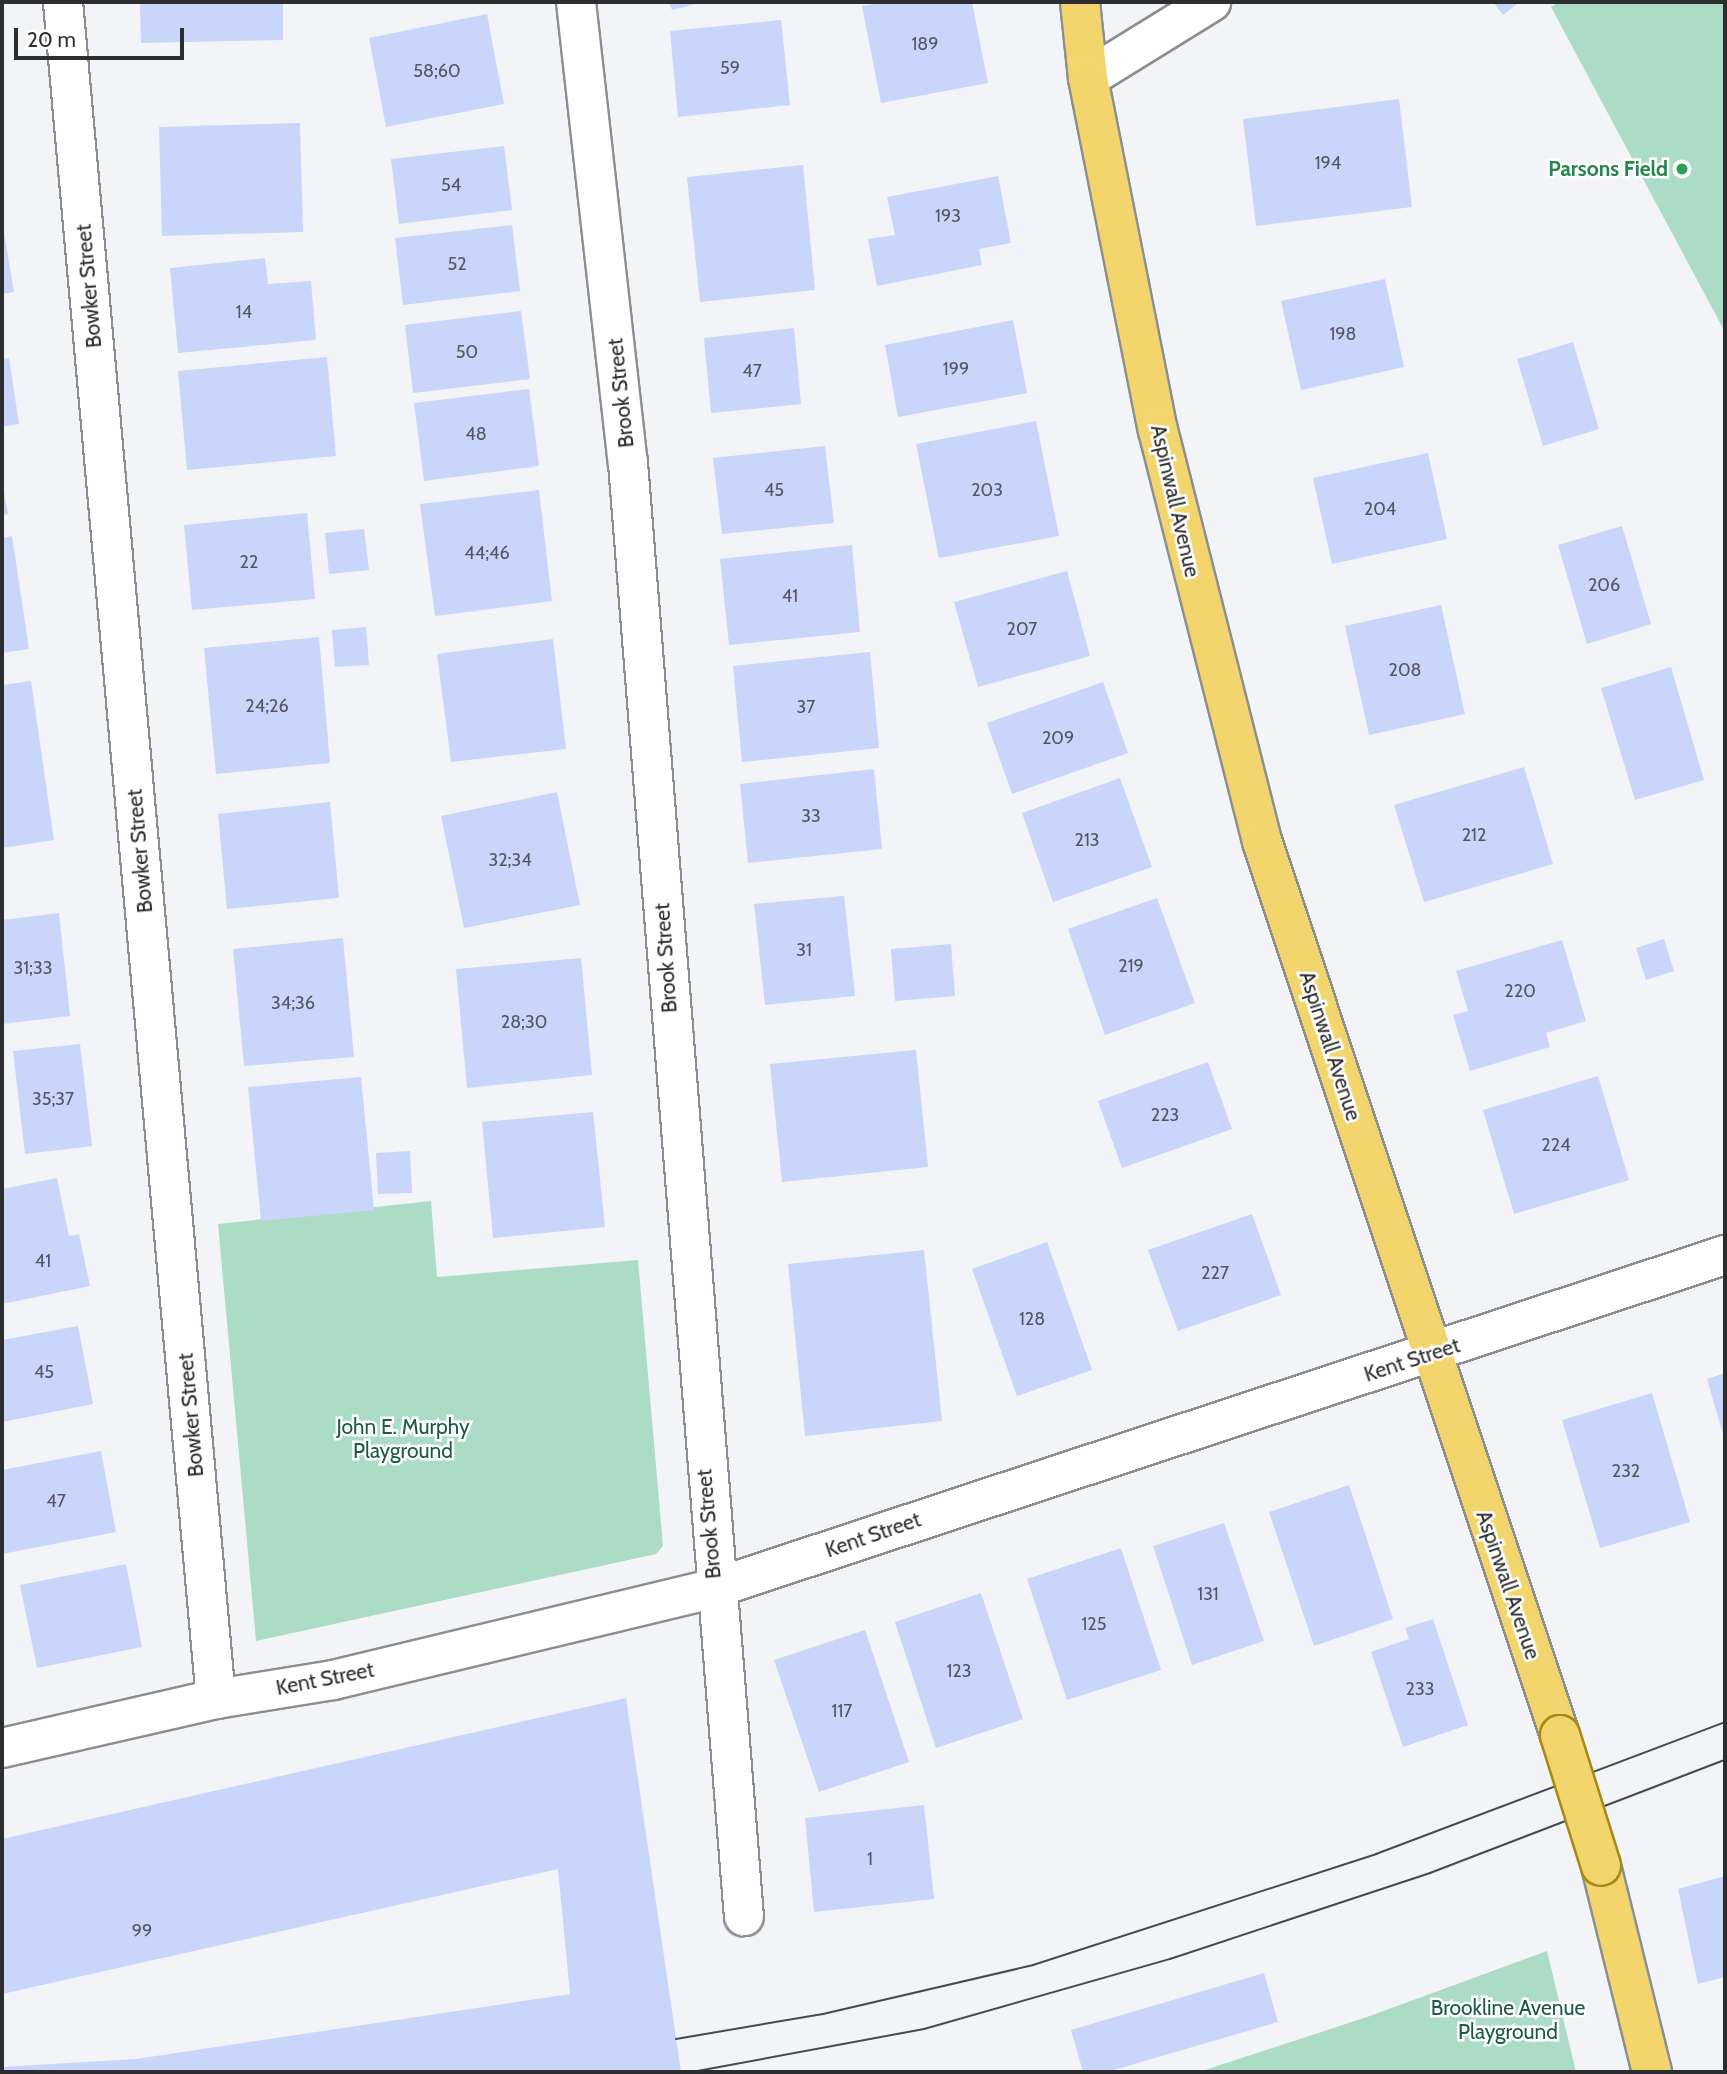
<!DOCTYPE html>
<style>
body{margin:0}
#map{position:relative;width:1727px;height:2074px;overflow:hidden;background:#f3f4f7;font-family:Cabin,sans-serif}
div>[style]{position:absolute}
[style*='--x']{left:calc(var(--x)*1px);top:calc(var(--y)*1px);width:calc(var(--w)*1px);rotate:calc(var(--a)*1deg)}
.green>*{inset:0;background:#acdcc5}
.building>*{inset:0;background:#c9d5fa}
.roads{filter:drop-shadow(2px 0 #8d8e91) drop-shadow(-2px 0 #8d8e91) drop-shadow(0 2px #8d8e91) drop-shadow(0 -2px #8d8e91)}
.minor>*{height:38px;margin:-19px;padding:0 19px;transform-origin:19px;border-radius:19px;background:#fff}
.major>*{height:38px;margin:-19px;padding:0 19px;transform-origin:19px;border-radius:19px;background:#f2d66d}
.tram>*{height:2px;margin:-1px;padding:0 1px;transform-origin:1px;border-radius:1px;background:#48494a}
.bridges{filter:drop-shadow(2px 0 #a88918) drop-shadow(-2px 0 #a88918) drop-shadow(0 2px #a88918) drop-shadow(0 -2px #a88918)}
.major-bridge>*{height:38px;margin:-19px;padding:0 19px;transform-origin:19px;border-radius:19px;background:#f2d66d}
.dots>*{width:19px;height:19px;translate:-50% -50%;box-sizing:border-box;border:4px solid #fff;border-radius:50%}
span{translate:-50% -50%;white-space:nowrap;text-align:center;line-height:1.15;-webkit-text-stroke:5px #fff;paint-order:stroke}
.number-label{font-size:18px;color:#535761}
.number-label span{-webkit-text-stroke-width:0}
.leisure-label{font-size:21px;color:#27864d;font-weight:700}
.right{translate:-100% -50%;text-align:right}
.street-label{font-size:21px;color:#2c2d2e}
.park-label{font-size:21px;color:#1c5b43}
.frame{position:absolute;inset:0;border:4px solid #2c2d2e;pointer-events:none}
.scale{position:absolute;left:14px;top:28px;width:170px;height:32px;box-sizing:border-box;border:4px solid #2c2d2e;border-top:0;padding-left:9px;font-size:21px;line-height:24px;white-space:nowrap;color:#2c2d2e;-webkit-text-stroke:5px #fff;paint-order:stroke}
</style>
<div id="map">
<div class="green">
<div style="clip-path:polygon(1558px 2px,1725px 2px,1725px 332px,1551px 7px)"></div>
<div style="clip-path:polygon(431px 1201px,437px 1277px,638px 1260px,663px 1546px,656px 1554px,256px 1641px,218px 1224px)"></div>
<div style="clip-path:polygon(1547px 1951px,1576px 2072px,1199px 2072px,1367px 2017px)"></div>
</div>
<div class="building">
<div style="clip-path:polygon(140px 2px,283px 2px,283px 40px,141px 43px)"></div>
<div style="clip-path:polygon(669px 2px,700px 2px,700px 3px,672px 10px)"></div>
<div style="clip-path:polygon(885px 2px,972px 2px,988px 83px,881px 103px,862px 6px)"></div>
<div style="clip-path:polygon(1493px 2px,1520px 2px,1503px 15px)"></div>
<div style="clip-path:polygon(487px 14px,504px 104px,386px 127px,369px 38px)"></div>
<div style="clip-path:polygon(781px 20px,790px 105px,678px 117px,670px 31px)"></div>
<div style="clip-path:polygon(1399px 99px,1412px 207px,1256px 226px,1243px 119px)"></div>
<div style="clip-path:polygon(300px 123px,303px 232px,162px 236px,159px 127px)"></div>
<div style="clip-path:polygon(504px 146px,512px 210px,399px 224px,391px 159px)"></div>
<div style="clip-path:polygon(803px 165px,815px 290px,700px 302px,687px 177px)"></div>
<div style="clip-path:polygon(998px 176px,1011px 243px,979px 249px,982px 265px,877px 286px,868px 239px,895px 235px,887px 197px)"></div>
<div style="clip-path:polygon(2px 220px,14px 292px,2px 294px)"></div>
<div style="clip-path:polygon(512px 225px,520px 291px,403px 305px,395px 238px)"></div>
<div style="clip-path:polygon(265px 258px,268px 284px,311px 281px,316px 340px,178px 353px,170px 268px)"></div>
<div style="clip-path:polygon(1385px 279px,1404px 367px,1301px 390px,1281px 301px)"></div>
<div style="clip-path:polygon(521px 311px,530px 379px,413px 393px,405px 325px)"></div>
<div style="clip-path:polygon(1013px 320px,1027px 393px,898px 417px,885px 345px)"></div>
<div style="clip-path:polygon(794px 328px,801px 404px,711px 413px,704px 338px)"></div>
<div style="clip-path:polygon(1573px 342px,1599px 429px,1543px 446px,1517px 359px)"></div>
<div style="clip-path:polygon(327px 357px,336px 456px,187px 470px,178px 371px)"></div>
<div style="clip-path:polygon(9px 358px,19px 424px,2px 427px,2px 359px)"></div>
<div style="clip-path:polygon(529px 389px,539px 466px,424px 481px,414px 403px)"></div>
<div style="clip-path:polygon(1036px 421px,1059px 536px,939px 558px,916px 444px)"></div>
<div style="clip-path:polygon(825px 446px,834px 523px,722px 534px,713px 458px)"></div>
<div style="clip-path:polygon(1428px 453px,1447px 539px,1332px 564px,1313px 478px)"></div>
<div style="clip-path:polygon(2px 481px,8px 514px,2px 515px)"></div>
<div style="clip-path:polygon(539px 490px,552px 601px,435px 616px,420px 504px)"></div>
<div style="clip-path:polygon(307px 513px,315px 599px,192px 610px,184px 525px)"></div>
<div style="clip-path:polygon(1622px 526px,1651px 624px,1587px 644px,1558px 545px)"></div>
<div style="clip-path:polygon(364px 529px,369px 570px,329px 574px,325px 533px)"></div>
<div style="clip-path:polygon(12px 536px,29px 649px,2px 653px,2px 538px)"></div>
<div style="clip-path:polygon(852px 545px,860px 632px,729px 645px,720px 559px)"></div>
<div style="clip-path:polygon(1067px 571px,1090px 656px,978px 687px,954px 602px)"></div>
<div style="clip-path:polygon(1441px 605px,1465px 714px,1369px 735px,1345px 626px)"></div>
<div style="clip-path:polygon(366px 627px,369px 665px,335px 667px,332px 630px)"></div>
<div style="clip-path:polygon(319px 637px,330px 763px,216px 774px,204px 648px)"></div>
<div style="clip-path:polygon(553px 639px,566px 749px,451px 762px,437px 654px)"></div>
<div style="clip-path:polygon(870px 652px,879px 748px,742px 762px,733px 666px)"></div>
<div style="clip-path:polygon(1671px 667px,1704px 780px,1635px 800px,1601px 688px)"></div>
<div style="clip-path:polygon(31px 681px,54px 840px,2px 848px,2px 685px)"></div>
<div style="clip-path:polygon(1103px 682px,1128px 753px,1012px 794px,987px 723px)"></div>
<div style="clip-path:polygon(1524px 767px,1553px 864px,1424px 902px,1394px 805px)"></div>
<div style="clip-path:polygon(874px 769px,882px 849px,748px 863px,740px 784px)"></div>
<div style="clip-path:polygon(1120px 778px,1152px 867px,1053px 902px,1022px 813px)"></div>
<div style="clip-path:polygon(557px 792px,580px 905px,464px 928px,441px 816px)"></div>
<div style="clip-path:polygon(330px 802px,339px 898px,227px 909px,218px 814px)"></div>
<div style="clip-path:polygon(844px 896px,855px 996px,765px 1005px,754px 904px)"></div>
<div style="clip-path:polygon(1157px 898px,1195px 1003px,1105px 1035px,1068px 929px)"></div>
<div style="clip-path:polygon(59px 913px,70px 1016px,2px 1024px,2px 920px)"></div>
<div style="clip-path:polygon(343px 938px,354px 1057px,244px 1066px,233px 949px)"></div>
<div style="clip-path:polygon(1664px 939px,1674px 971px,1646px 980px,1636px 948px)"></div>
<div style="clip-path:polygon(1562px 940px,1586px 1021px,1546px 1033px,1550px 1047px,1470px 1071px,1453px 1015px,1468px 1011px,1456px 971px)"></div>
<div style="clip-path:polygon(951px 944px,955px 996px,895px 1001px,891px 949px)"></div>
<div style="clip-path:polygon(581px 958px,592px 1075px,467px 1088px,456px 969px)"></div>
<div style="clip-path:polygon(80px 1044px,92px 1146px,25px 1154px,13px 1051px)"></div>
<div style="clip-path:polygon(916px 1050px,928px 1167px,782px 1182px,770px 1064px)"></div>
<div style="clip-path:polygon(1208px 1062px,1232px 1129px,1122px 1168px,1098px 1101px)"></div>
<div style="clip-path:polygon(1598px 1076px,1629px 1180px,1514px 1214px,1483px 1110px)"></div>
<div style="clip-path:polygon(361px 1077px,374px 1210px,261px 1221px,248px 1087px)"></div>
<div style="clip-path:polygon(593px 1112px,605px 1227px,493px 1238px,482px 1122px)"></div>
<div style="clip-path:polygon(410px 1151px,412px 1193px,378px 1194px,376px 1153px)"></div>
<div style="clip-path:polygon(57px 1178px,69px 1236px,79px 1234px,90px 1286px,2px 1304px,2px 1189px)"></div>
<div style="clip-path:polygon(1252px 1214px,1281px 1295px,1178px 1331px,1148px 1250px)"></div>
<div style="clip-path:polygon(1047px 1242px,1092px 1370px,1017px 1396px,972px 1269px)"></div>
<div style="clip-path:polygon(924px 1250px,942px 1421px,805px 1436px,788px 1264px)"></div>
<div style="clip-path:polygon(78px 1326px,93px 1404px,2px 1422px,2px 1340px)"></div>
<div style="clip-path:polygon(1725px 1373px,1725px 1441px,1707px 1379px)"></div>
<div style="clip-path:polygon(1652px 1393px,1690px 1522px,1600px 1548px,1562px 1420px)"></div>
<div style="clip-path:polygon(101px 1451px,116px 1532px,2px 1554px,2px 1470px)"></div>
<div style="clip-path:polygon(1349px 1485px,1393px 1619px,1314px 1646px,1269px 1512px)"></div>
<div style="clip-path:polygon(1224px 1523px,1264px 1641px,1192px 1665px,1153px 1546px)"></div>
<div style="clip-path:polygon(1121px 1548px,1161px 1670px,1067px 1700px,1027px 1579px)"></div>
<div style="clip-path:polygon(126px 1564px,142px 1647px,37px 1668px,20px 1585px)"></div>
<div style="clip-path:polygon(981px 1593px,1023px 1719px,936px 1748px,895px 1622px)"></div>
<div style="clip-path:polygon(1433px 1619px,1468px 1725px,1403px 1747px,1371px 1652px,1409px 1639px,1405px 1628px)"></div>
<div style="clip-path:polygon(865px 1630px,909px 1762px,819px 1792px,774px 1660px)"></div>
<div style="clip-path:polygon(626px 1698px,681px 2072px,2px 2072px,2px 2067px,136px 2059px,570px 1994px,558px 1869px,2px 1994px,2px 1839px)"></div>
<div style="clip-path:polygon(924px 1805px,934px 1899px,814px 1912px,805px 1818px)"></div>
<div style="clip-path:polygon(1725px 1876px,1725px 1977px,1698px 1984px,1678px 1889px)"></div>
<div style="clip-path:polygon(1264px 1973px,1278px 2022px,1107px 2072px,1083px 2072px,1071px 2030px)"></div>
</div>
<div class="roads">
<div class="minor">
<div style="--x:63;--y:2;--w:1704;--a:84.85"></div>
<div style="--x:576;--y:2;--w:464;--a:83.6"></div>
<div style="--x:628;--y:463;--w:1458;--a:85.44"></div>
<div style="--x:1088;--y:78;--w:145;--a:-31.7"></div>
<div style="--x:2;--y:1748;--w:220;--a:-12.9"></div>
<div style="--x:216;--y:1699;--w:119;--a:-9.2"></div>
<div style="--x:333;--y:1680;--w:393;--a:-13.5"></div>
<div style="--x:715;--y:1588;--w:1063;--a:-18.25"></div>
</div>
<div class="major">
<div style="--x:1080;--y:2;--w:76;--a:84"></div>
<div style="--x:1088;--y:78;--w:359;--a:78.8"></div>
<div style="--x:1158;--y:430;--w:424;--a:75.8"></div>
<div style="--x:1262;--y:841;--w:942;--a:71.57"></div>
<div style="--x:1601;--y:1866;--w:212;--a:76.1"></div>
</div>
</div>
<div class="tram">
<div style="--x:676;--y:2039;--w:149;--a:-9.7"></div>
<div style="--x:823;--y:2014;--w:216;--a:-13.1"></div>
<div style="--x:1033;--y:1965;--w:361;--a:-17.9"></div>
<div style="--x:1376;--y:1854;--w:373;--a:-20.7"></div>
<div style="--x:692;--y:2072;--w:236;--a:-10.5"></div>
<div style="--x:924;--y:2029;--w:256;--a:-15.9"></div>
<div style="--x:1170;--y:1959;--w:274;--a:-18.3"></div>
<div style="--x:1430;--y:1873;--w:316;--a:-21"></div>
</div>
<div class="bridges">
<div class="major-bridge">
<div style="--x:1560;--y:1735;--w:137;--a:72.6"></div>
</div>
</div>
<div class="dots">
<div style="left:1682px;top:169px;background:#2e9e5b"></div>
</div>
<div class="number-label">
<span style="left:925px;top:44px">189</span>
<span style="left:730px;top:68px">59</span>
<span style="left:437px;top:71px">58;60</span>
<span style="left:1328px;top:163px">194</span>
<span style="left:451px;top:185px">54</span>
<span style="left:948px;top:216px">193</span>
<span style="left:457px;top:264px">52</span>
<span style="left:244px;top:312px">14</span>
<span style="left:1343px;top:334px">198</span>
<span style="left:467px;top:352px">50</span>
<span style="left:956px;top:369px">199</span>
<span style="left:752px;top:371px">47</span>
<span style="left:476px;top:434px">48</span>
<span style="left:774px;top:490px">45</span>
<span style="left:987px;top:490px">203</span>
<span style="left:1380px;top:509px">204</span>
<span style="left:487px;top:553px">44;46</span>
<span style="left:249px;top:562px">22</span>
<span style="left:1604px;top:585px">206</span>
<span style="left:790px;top:596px">41</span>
<span style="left:1022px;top:629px">207</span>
<span style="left:1405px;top:670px">208</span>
<span style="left:267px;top:706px">24;26</span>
<span style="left:806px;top:707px">37</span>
<span style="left:1058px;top:738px">209</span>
<span style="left:811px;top:816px">33</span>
<span style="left:1474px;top:835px">212</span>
<span style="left:1087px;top:840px">213</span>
<span style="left:510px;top:860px">32;34</span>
<span style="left:804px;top:950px">31</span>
<span style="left:1131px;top:966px">219</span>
<span style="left:33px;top:968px">31;33</span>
<span style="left:1520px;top:991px">220</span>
<span style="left:293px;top:1003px">34;36</span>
<span style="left:524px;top:1022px">28;30</span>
<span style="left:53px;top:1099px">35;37</span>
<span style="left:1165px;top:1115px">223</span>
<span style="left:1556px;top:1145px">224</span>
<span style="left:43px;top:1261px">41</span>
<span style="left:1215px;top:1273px">227</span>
<span style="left:1032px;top:1319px">128</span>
<span style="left:44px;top:1372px">45</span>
<span style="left:1626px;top:1471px">232</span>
<span style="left:56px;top:1501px">47</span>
<span style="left:1208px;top:1594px">131</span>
<span style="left:1094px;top:1624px">125</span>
<span style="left:959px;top:1671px">123</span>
<span style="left:1420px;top:1689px">233</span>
<span style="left:842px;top:1711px">117</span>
<span style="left:870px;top:1859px">1</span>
<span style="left:142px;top:1931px">99</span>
</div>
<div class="leisure-label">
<span class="right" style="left:1668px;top:169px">Parsons Field</span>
</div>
<div class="street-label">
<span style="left:89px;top:286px;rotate:-95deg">Bowker Street</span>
<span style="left:621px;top:393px;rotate:-96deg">Brook Street</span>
<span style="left:1175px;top:501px;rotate:77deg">Aspinwall Avenue</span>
<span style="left:140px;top:851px;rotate:-95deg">Bowker Street</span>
<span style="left:666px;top:958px;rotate:-94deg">Brook Street</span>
<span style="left:1330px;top:1046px;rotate:72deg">Aspinwall Avenue</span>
<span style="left:1412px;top:1360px;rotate:-18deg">Kent Street</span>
<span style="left:191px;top:1415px;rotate:-95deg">Bowker Street</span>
<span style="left:709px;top:1524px;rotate:-95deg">Brook Street</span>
<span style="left:873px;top:1535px;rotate:-19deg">Kent Street</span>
<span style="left:1508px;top:1585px;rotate:71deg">Aspinwall Avenue</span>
<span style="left:325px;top:1679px;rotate:-11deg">Kent Street</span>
</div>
<div class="park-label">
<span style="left:403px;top:1439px">John E. Murphy<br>Playground</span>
<span style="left:1508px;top:2020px">Brookline Avenue<br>Playground</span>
</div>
<div class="frame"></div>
<div class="scale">20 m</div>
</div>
